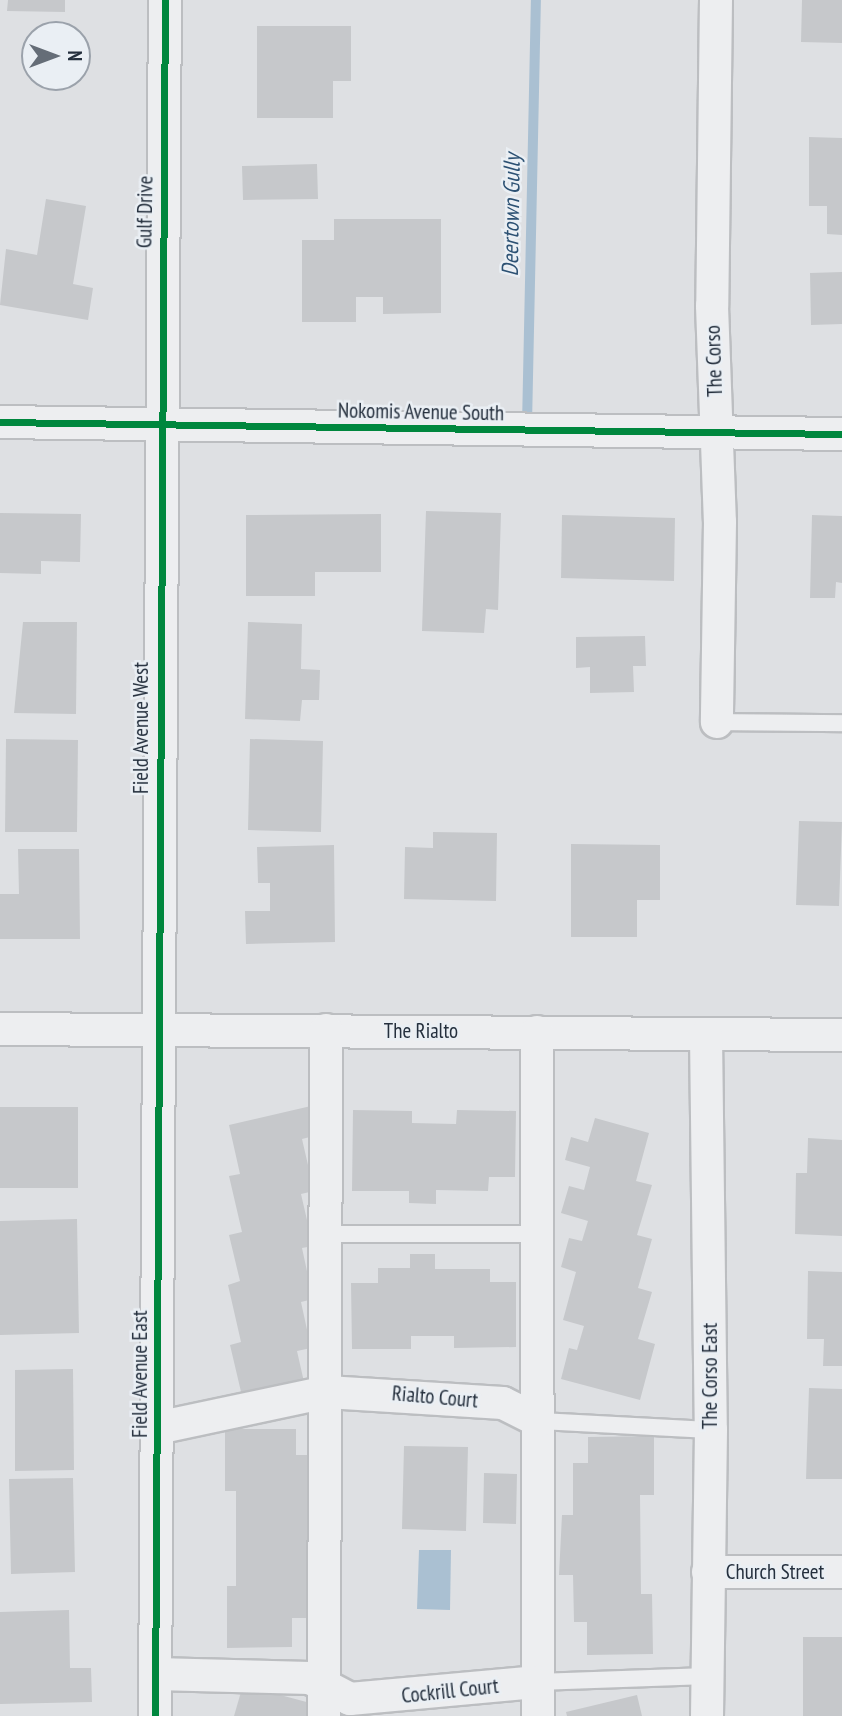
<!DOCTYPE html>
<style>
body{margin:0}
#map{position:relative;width:842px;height:1716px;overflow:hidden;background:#dee0e3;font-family:"PT Sans Narrow",sans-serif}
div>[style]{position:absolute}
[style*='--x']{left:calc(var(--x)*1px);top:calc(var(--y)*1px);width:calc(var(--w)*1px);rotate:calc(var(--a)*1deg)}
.water>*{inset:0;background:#aac0d2}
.stream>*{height:10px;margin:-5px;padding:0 5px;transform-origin:5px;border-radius:5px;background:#aac0d2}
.building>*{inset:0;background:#c6c8cb}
.roads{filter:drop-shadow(2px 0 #bcbec1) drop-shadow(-2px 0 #bcbec1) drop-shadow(0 2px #bcbec1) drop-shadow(0 -2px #bcbec1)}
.lane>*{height:16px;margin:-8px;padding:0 8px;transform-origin:8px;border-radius:8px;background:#edeef0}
.street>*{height:32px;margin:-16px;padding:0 16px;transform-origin:16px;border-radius:16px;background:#edeef0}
.cycleway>*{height:7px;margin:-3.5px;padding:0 3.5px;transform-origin:3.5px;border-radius:3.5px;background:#00873e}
span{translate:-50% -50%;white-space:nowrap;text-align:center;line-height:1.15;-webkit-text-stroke:5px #eaeff4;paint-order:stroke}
.street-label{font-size:21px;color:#242f3d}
.water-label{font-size:23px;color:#2c5173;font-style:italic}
.north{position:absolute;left:21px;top:21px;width:70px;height:70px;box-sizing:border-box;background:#eaeff4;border:2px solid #9ba2ab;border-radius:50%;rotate:90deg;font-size:19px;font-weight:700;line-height:28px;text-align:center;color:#242f3d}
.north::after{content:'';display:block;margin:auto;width:24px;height:32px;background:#656d77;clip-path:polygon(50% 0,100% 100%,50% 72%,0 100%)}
</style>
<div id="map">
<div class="water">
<div style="clip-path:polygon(419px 1550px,451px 1550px,450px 1610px,417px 1609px)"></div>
</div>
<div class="stream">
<div style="--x:527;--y:425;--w:425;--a:-88.8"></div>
</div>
<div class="building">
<div style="clip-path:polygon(8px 0,65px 0,65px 12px,7px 11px)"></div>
<div style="clip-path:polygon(802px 0,842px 0,842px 43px,801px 42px)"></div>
<div style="clip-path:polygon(257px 26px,351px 26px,351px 81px,333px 81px,333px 118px,257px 118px)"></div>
<div style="clip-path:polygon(809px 137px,842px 138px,842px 235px,827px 234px,827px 206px,809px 206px)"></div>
<div style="clip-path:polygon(317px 164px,318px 199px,243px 200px,242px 166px)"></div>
<div style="clip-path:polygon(46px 199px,86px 206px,73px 284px,93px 288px,88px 320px,0 305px,6px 249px,37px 255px)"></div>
<div style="clip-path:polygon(334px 219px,441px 219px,441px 313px,383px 314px,383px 297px,356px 297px,356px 322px,302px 322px,302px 240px,334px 240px)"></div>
<div style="clip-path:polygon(842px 272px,842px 324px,811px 325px,810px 273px)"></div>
<div style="clip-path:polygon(426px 511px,501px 513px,498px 610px,486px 609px,484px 633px,422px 631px)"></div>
<div style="clip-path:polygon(0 513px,81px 514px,80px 562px,41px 561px,41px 574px,0 573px)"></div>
<div style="clip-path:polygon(381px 514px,381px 572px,315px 572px,315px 596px,246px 596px,246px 515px)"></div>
<div style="clip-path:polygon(562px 515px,675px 518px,674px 581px,561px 578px)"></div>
<div style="clip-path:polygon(812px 515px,842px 516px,842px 583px,836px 582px,835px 598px,810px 598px)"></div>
<div style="clip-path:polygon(23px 622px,77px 622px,76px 714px,14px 713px)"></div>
<div style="clip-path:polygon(248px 622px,302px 624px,301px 669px,320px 670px,319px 700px,302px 700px,300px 721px,245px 719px)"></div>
<div style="clip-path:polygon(645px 636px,646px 666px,633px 666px,634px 692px,590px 693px,590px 667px,576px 668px,576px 637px)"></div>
<div style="clip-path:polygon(6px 739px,78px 740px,77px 832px,5px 832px)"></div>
<div style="clip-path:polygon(250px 739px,323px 741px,321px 832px,248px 830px)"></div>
<div style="clip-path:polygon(799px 821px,842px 822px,839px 906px,796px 905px)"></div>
<div style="clip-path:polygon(433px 832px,497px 833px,496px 901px,404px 899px,405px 847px,433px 848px)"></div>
<div style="clip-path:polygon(571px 844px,660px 845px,660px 900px,637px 900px,637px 937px,571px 937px)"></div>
<div style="clip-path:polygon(334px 845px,335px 942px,246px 944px,245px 911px,270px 911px,270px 883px,258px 883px,257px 847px)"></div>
<div style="clip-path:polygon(18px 849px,79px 849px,80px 939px,0 939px,0 894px,19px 894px)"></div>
<div style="clip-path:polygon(311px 1106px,318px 1135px,302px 1139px,314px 1191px,301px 1194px,313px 1246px,302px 1248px,313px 1299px,301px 1302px,311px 1348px,297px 1351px,304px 1382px,242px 1396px,230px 1345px,241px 1342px,228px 1285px,240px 1281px,229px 1235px,242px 1232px,229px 1176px,240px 1174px,229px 1125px)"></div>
<div style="clip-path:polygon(0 1107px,78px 1107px,78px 1188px,0 1188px)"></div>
<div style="clip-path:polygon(353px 1110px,412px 1111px,412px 1123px,456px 1124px,457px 1110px,516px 1111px,515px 1177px,489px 1177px,488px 1191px,436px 1190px,436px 1204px,409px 1203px,409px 1191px,352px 1191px)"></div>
<div style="clip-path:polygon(595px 1118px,649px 1133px,636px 1181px,652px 1185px,637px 1235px,652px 1239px,638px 1288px,652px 1292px,638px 1339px,655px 1344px,640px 1400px,561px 1379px,569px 1348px,577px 1350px,584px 1326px,563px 1320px,576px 1272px,561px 1267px,569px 1238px,582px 1241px,588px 1221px,561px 1213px,569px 1186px,584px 1190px,590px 1167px,565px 1160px,571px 1137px,588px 1142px)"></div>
<div style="clip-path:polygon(808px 1138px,842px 1140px,842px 1236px,795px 1234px,796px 1173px,807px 1173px)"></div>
<div style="clip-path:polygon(77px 1219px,79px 1333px,0 1335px,0 1221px)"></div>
<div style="clip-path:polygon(410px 1254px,435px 1254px,435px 1269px,490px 1269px,490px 1282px,516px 1282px,516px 1347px,454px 1348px,454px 1336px,411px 1336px,411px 1349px,352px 1349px,351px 1283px,378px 1283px,378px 1268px,410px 1268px)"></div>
<div style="clip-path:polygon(808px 1271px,842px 1272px,842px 1366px,823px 1366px,824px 1339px,807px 1339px)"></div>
<div style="clip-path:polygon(73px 1369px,74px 1470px,15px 1471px,15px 1370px)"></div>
<div style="clip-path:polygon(809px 1388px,842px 1389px,842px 1479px,806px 1479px)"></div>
<div style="clip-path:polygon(225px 1429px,296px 1429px,296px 1455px,308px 1455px,308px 1509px,320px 1512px,320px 1568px,306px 1568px,306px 1618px,292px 1618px,292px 1647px,227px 1648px,227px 1586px,236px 1586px,236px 1491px,225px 1491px)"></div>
<div style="clip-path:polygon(654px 1436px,654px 1495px,640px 1495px,641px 1594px,652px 1594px,653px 1654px,587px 1655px,587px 1622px,574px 1622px,573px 1575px,559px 1575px,562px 1515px,573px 1515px,573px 1463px,588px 1463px,588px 1437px)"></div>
<div style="clip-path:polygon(404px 1446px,468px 1447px,466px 1531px,402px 1529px)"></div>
<div style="clip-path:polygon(484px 1473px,517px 1474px,516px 1524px,483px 1523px)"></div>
<div style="clip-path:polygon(73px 1478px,75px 1572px,11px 1574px,9px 1479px)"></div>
<div style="clip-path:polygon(69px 1610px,70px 1668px,91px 1668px,92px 1702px,0 1704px,0 1612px)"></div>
<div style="clip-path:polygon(803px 1637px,842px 1637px,842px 1716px,803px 1716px)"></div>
<div style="clip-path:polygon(243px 1685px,314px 1704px,311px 1716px,234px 1716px)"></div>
<div style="clip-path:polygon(637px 1695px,642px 1716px,567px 1716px,566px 1712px)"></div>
</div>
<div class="roads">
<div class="lane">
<div style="--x:717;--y:722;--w:125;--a:0.5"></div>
<div style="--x:325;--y:1234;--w:215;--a:0"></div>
<div style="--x:539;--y:1421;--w:172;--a:3"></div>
<div style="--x:538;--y:1682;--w:169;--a:-2"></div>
</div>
<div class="street">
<div style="--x:716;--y:0;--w:306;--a:90.7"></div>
<div style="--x:712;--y:306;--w:216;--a:87.9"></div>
<div style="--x:720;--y:522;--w:200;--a:90.9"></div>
<div style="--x:0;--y:422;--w:842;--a:0.82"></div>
<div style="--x:0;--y:1029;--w:842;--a:0.41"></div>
<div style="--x:537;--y:1032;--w:684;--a:89.92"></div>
<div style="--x:706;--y:1035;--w:395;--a:89.3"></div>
<div style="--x:711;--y:1430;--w:286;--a:90.8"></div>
<div style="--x:157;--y:1428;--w:174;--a:-12"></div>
<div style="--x:327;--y:1392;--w:176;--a:3.6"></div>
<div style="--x:503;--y:1403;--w:40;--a:26.6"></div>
<div style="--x:708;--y:1572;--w:134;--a:0"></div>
<div style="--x:156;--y:1674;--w:154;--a:1.5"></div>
<div style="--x:310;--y:1678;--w:45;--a:27.7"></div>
<div style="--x:350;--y:1699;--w:189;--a:-5.2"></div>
<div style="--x:155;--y:1716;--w:1716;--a:-89.67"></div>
<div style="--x:324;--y:1716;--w:686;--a:-89.83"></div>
</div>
</div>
<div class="cycleway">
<div style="--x:0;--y:422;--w:842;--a:0.82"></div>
<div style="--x:155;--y:1716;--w:1716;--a:-89.67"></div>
</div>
<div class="street-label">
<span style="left:145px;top:212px;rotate:-89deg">Gulf Drive</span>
<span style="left:714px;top:361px;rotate:-92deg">The Corso</span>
<span style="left:421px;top:412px;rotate:1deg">Nokomis Avenue South</span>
<span style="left:141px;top:728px;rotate:-90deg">Field Avenue West</span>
<span style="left:421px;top:1031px">The Rialto</span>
<span style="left:140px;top:1374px;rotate:-90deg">Field Avenue East</span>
<span style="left:710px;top:1376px;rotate:-90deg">The Corso East</span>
<span style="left:435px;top:1397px;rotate:5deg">Rialto Court</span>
<span style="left:775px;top:1572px">Church Street</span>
<span style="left:450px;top:1691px;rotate:-6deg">Cockrill Court</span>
</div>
<div class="water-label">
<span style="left:511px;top:215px;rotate:-89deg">Deertown Gully</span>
</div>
<div class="north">N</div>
</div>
